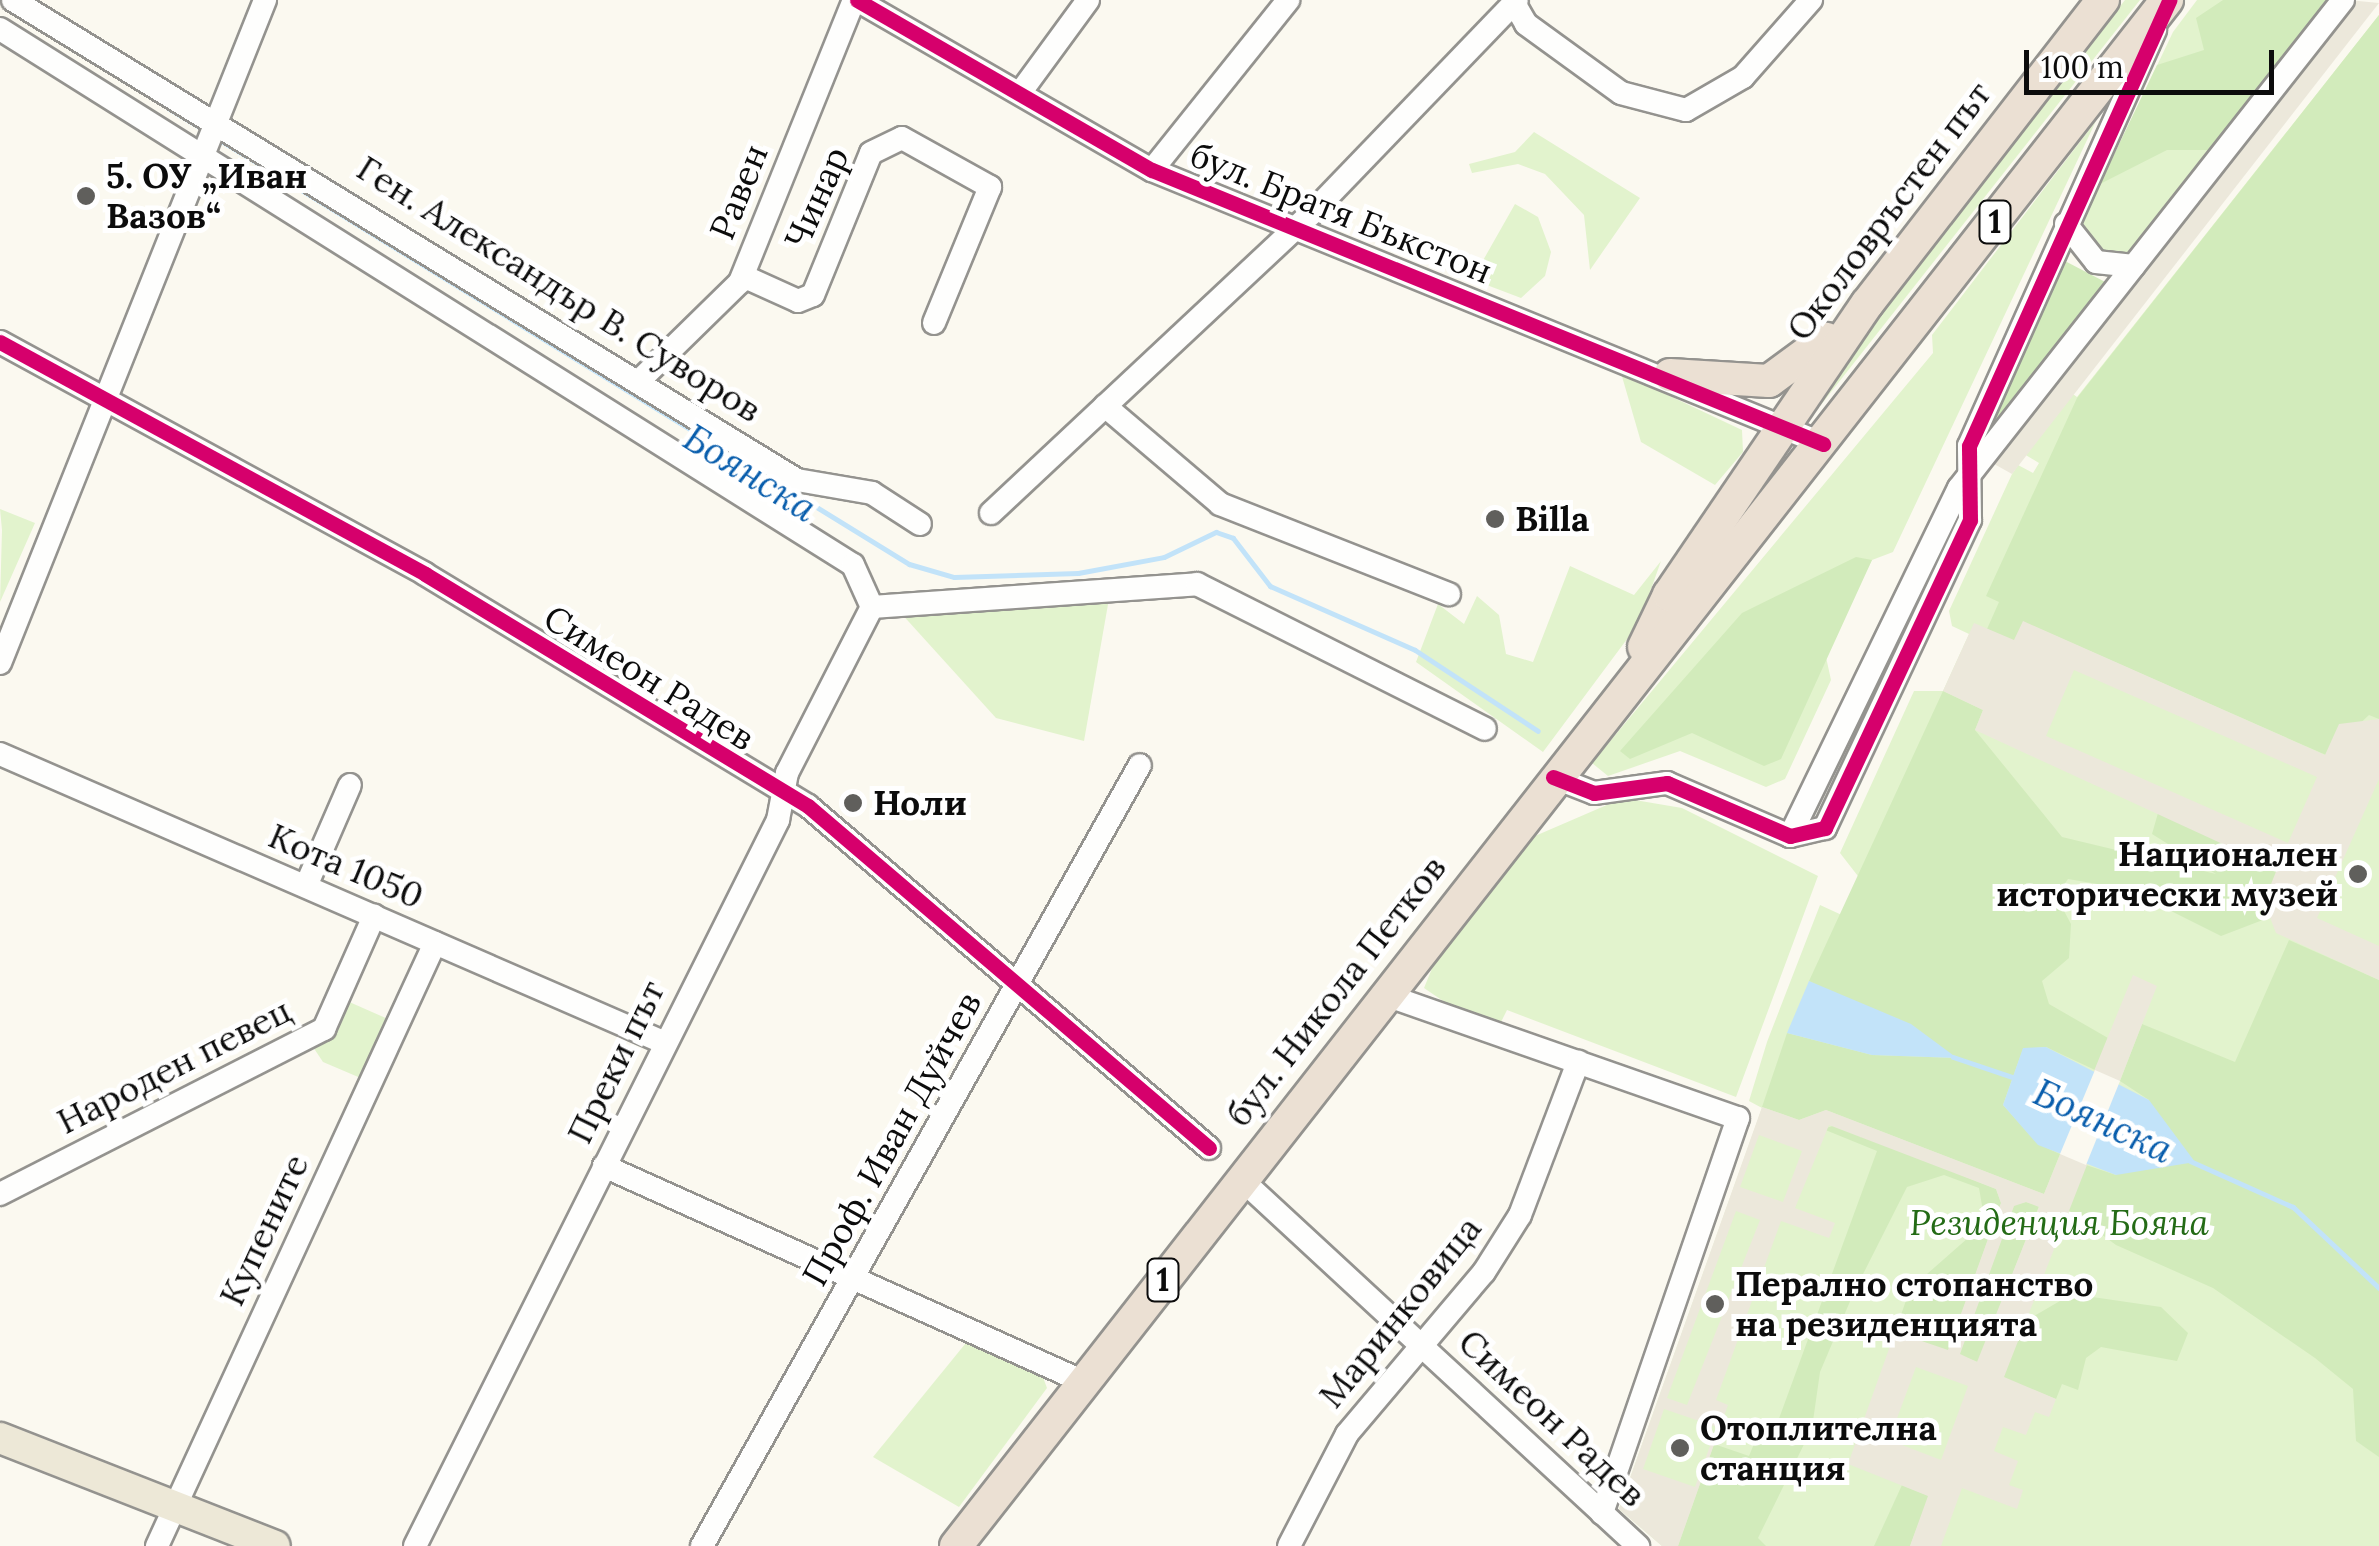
<!DOCTYPE html>
<meta charset="utf-8">
<style>
body{margin:0}
#map{position:relative;width:2379px;height:1546px;overflow:hidden;background:#fbf9f0;font-family:Lora,serif}
div>[style]{position:absolute}
[style*='--x']{left:calc(var(--x)*1px);top:calc(var(--y)*1px);width:calc(var(--w)*1px);rotate:calc(var(--a)*1deg)}
.green>*{inset:0;background:#e2f3cd}
.forest>*{inset:0;background:#d2ebbb}
.plaza>*{inset:0;background:#ece8db}
.water>*{inset:0;background:#c2e3f9}
.pier>*{inset:0;background:#fbf9f0}
.stream>*{height:5px;margin:-2.5px;padding:0 2.5px;transform-origin:2.5px;border-radius:2.5px;background:#c2e3f9}
.roads{filter:drop-shadow(2px 0 #94938f) drop-shadow(-2px 0 #94938f) drop-shadow(0 2px #94938f) drop-shadow(0 -2px #94938f)}
.minor>*{height:22px;margin:-11px;padding:0 11px;transform-origin:11px;border-radius:11px;background:#fefefd}
.major>*{height:30px;margin:-15px;padding:0 15px;transform-origin:15px;border-radius:15px;background:#ede8d7}
.highway>*{height:32px;margin:-16px;padding:0 16px;transform-origin:16px;border-radius:16px;background:#ebe0d3}
.cycleway>*{height:15px;margin:-7.5px;padding:0 7.5px;transform-origin:7.5px;border-radius:7.5px;background:#d6006c}
.dots>*{width:28px;height:28px;translate:-50% -50%;box-sizing:border-box;border:5px solid #fff;border-radius:50%}
span{translate:-50% -50%;white-space:nowrap;text-align:center;line-height:1.15;-webkit-text-stroke:10px #fff;paint-order:stroke}
.shield-label span{padding:2px 8px;background:#fff;border:2px solid;border-radius:8px;-webkit-text-stroke-width:0}
.shield-label{font-size:32px;color:#0c0c0c;font-weight:700}
.poi-label{font-size:35px;color:#0c0c0c;font-weight:700}
.left{translate:0 -50%;text-align:left}
.right{translate:-100% -50%;text-align:right}
.street-label{font-size:35px;color:#0c0c0c}
.park-label{font-size:35px;color:#246b16;font-style:italic}
.water-label{font-size:38px;color:#085dac;font-style:italic}
.scale{position:absolute;left:2024px;top:50px;width:250px;height:45px;box-sizing:border-box;border:5px solid #0c0c0c;border-top:0;padding-left:12px;font-size:30px;line-height:35px;white-space:nowrap;color:#0c0c0c;-webkit-text-stroke:8px #fff;paint-order:stroke}
</style>
<div id="map">
<div class="green">
<div style="clip-path:polygon(2125px 0,2140px 0,1820px 406px,1812px 400px)"></div>
<div style="clip-path:polygon(2197px 0,2336px 0,2125px 261px,2107px 261px,2082px 223px,2173px 32px)"></div>
<div style="clip-path:polygon(2379px 15px,2379px 1546px,1662px 1546px,1619px 1509px,1762px 1108px,1749px 1101px,1767px 1042px,1820px 905px,1844px 916px,1861px 880px,1840px 853px,1914px 691px,1943px 691px,1969px 634px,1952px 626px,1949px 611px,2012px 474px,2018px 465px,2033px 473px,2039px 463px,2024px 454px,2041px 430px,2070px 392px,2077px 397px)"></div>
<div style="clip-path:polygon(2096px 121px,1893px 552px,1872px 560px,1862px 579px,1826px 657px,1831px 680px,1785px 779px,1766px 787px,1680px 751px,1608px 776px,1592px 763px,1933px 353px,1932px 335px)"></div>
<div style="clip-path:polygon(1534px 132px,1640px 198px,1590px 270px,1584px 215px,1545px 174px,1518px 164px,1472px 173px,1469px 164px,1515px 152px)"></div>
<div style="clip-path:polygon(1515px 204px,1538px 217px,1551px 252px,1545px 276px,1521px 298px,1421px 260px,1410px 247px,1477px 271px)"></div>
<div style="clip-path:polygon(1621px 373px,1742px 430px,1743px 452px,1715px 485px,1641px 442px)"></div>
<div style="clip-path:polygon(0 509px,35px 523px,0 602px,2px 530px)"></div>
<div style="clip-path:polygon(1661px 561px,1639px 623px,1543px 752px,1416px 662px,1438px 604px,1464px 624px,1477px 596px,1499px 615px,1506px 654px,1533px 662px,1570px 566px,1634px 595px)"></div>
<div style="clip-path:polygon(1110px 593px,1084px 741px,996px 718px,899px 611px)"></div>
<div style="clip-path:polygon(1623px 798px,1682px 808px,1818px 876px,1736px 1097px,1507px 1010px,1501px 1022px,1446px 1003px,1424px 988px,1438px 954px,1535px 836px)"></div>
<div style="clip-path:polygon(338px 997px,397px 1023px,370px 1082px,323px 1062px,307px 1038px)"></div>
<div style="clip-path:polygon(970px 1338px,1041px 1372px,1047px 1388px,959px 1507px,873px 1457px)"></div>
</div>
<div class="forest">
<div style="clip-path:polygon(2223px 0,2336px 0,2218px 150px,2167px 150px,2100px 184px,2157px 65px,2204px 50px,2196px 18px)"></div>
<div style="clip-path:polygon(2379px 15px,2379px 719px,2369px 715px,2326px 755px,2024px 622px,2014px 641px,1987px 629px,1999px 602px,1986px 596px,2077px 398px)"></div>
<div style="clip-path:polygon(2063px 260px,2111px 285px,1978px 450px)"></div>
<div style="clip-path:polygon(1856px 557px,1872px 560px,1781px 759px,1764px 766px,1692px 733px,1630px 759px,1620px 751px,1742px 613px)"></div>
<div style="clip-path:polygon(1943px 691px,1983px 710px,1975px 730px,2062px 837px,2216px 874px,2152px 834px,2158px 813px,2278px 869px,2264px 902px,2273px 906px,2268px 918px,2221px 936px,2127px 889px,2068px 879px,2056px 896px,2071px 924px,2069px 958px,2042px 981px,2049px 1004px,2108px 1038px,2095px 1070px,2046px 1047px,2023px 1049px,2003px 1105px,2038px 1144px,2060px 1154px,2044px 1194px,1826px 1110px,1799px 1120px,1762px 1107px,1787px 1033px,1872px 1055px,1956px 1058px,1809px 981px)"></div>
<div style="clip-path:polygon(2289px 940px,2379px 980px,2379px 1457px,2356px 1441px,2353px 1389px,2315px 1358px,2213px 1288px,2116px 1245px,2067px 1209px,2086px 1165px,2116px 1175px,2149px 1100px,2120px 1081px,2142px 1024px,2235px 1062px)"></div>
<div style="clip-path:polygon(1836px 1125px,1996px 1189px,2001px 1203px,1948px 1351px,1895px 1332px,1910px 1289px,1985px 1223px,1979px 1188px,1944px 1175px,1907px 1187px,1854px 1292px,1820px 1372px,1812px 1428px,1758px 1538px,1766px 1546px,1678px 1546px,1714px 1444px,1749px 1456px,1756px 1439px,1770px 1443px,1877px 1151px,1823px 1129px)"></div>
<div style="clip-path:polygon(2026px 1202px,2039px 1206px,1978px 1362px,1959px 1355px,2014px 1205px)"></div>
<div style="clip-path:polygon(2072px 1294px,2161px 1307px,2188px 1333px,2177px 1361px,2101px 1347px,2086px 1358px,2078px 1390px,2062px 1384px,2056px 1399px,2003px 1378px,2024px 1322px)"></div>
<div style="clip-path:polygon(1902px 1485px,1929px 1496px,1910px 1546px,1874px 1546px)"></div>
</div>
<div class="plaza">
<div style="clip-path:polygon(2348px 0,2379px 3px,2012px 474px,1987px 460px)"></div>
<div style="clip-path:polygon(evenodd,2023px 621px,2325px 755px,2339px 724px,2379px 719px,2379px 779px,2317px 918px,2379px 946px,2379px 980px,2276px 933px,2264px 902px,2277px 869px,1975px 730px,1983px 710px,1943px 691px,1974px 623px,2014px 640px,2023px 621px,2074px 670px,2317px 777px,2288px 843px,2046px 736px,2074px 670px)"></div>
<div style="clip-path:polygon(evenodd,2133px 975px,2157px 986px,2004px 1377px,2056px 1399px,2049px 1417px,2035px 1412px,2026px 1435px,2003px 1427px,1994px 1451px,2018px 1461px,2009px 1485px,2023px 1490px,2017px 1509px,1962px 1488px,1941px 1546px,1910px 1546px,1928px 1496px,1848px 1464px,1895px 1332px,1948px 1350px,2001px 1203px,1996px 1189px,1829px 1125px,1795px 1208px,1835px 1223px,1829px 1238px,1781px 1221px,1716px 1400px,1728px 1405px,1678px 1546px,1662px 1546px,1619px 1509px,1762px 1107px,1799px 1120px,1826px 1110px,2044px 1194px,2133px 975px,1759px 1135px,1802px 1151px,1783px 1202px,1740px 1187px,1759px 1135px,2133px 975px,2026px 1202px,2039px 1207px,1977px 1362px,1960px 1354px,2014px 1206px,2026px 1202px,2133px 975px,1736px 1211px,1760px 1220px,1687px 1405px,1667px 1398px,1736px 1211px,2133px 975px,1916px 1367px,1968px 1386px,1941px 1460px,1889px 1440px,1916px 1367px,2133px 975px,1664px 1409px,1717px 1427px,1695px 1487px,1643px 1469px,1664px 1409px)"></div>
</div>
<div class="water">
<div style="clip-path:polygon(1809px 981px,1911px 1024px,1957px 1058px,1872px 1055px,1787px 1033px)"></div>
<div style="clip-path:polygon(2046px 1047px,2149px 1100px,2195px 1162px,2116px 1175px,2038px 1145px,2003px 1105px,2023px 1048px)"></div>
</div>
<div class="pier">
<div style="clip-path:polygon(2095px 1070px,2120px 1081px,2086px 1165px,2060px 1154px)"></div>
</div>
<div class="stream">
<div style="--x:168;--y:108;--w:44;--a:31.2"></div>
<div style="--x:215;--y:137;--w:815;--a:31.6"></div>
<div style="--x:909;--y:564;--w:47;--a:16.1"></div>
<div style="--x:954;--y:577;--w:124;--a:-1.8"></div>
<div style="--x:1078;--y:573;--w:87;--a:-10.5"></div>
<div style="--x:1164;--y:557;--w:58;--a:-25.7"></div>
<div style="--x:1216;--y:532;--w:18;--a:19"></div>
<div style="--x:1233;--y:538;--w:61;--a:52.4"></div>
<div style="--x:1270;--y:586;--w:158;--a:23.8"></div>
<div style="--x:1415;--y:650;--w:147;--a:33.4"></div>
<div style="--x:1953;--y:1057;--w:69;--a:18.7"></div>
<div style="--x:2190;--y:1161;--w:113;--a:24.1"></div>
<div style="--x:2293;--y:1207;--w:118;--a:43.3"></div>
</div>
<div class="roads">
<div class="minor">
<div style="--x:13;--y:0;--w:919;--a:31.48"></div>
<div style="--x:797;--y:480;--w:76;--a:9.8"></div>
<div style="--x:872;--y:493;--w:57;--a:32.9"></div>
<div style="--x:857;--y:0;--w:340;--a:30"></div>
<div style="--x:1152;--y:170;--w:725;--a:22.21"></div>
<div style="--x:1514;--y:3;--w:24;--a:60"></div>
<div style="--x:1526;--y:24;--w:117;--a:36"></div>
<div style="--x:1621;--y:93;--w:67;--a:14.7"></div>
<div style="--x:1686;--y:110;--w:66;--a:-30.1"></div>
<div style="--x:1743;--y:77;--w:103;--a:-48.6"></div>
<div style="--x:0;--y:29;--w:1007;--a:32.14"></div>
<div style="--x:853;--y:565;--w:46;--a:65.7"></div>
<div style="--x:1020;--y:93;--w:115;--a:-53.8"></div>
<div style="--x:1152;--y:170;--w:218;--a:-51.3"></div>
<div style="--x:2066;--y:224;--w:48;--a:51.7"></div>
<div style="--x:2096;--y:262;--w:38;--a:6"></div>
<div style="--x:743;--y:276;--w:60;--a:24.4"></div>
<div style="--x:798;--y:301;--w:16;--a:-22"></div>
<div style="--x:813;--y:295;--w:153;--a:-67.8"></div>
<div style="--x:871;--y:153;--w:34;--a:-26"></div>
<div style="--x:902;--y:138;--w:101;--a:29.1"></div>
<div style="--x:990;--y:187;--w:147;--a:112.4"></div>
<div style="--x:0;--y:342;--w:484;--a:28.6"></div>
<div style="--x:425;--y:574;--w:448;--a:31.2"></div>
<div style="--x:808;--y:806;--w:527;--a:40.46"></div>
<div style="--x:641;--y:379;--w:139;--a:-44.4"></div>
<div style="--x:740;--y:282;--w:304;--a:-68"></div>
<div style="--x:1105;--y:406;--w:151;--a:40.4"></div>
<div style="--x:1220;--y:504;--w:246;--a:21.5"></div>
<div style="--x:991;--y:513;--w:437;--a:-43.1"></div>
<div style="--x:1310;--y:215;--w:298;--a:-46.1"></div>
<div style="--x:872;--y:607;--w:326;--a:-4"></div>
<div style="--x:1197;--y:584;--w:322;--a:26.7"></div>
<div style="--x:0;--y:663;--w:714;--a:-68.21"></div>
<div style="--x:0;--y:754;--w:723;--a:23.48"></div>
<div style="--x:1553;--y:777;--w:44;--a:21.3"></div>
<div style="--x:1594;--y:793;--w:74;--a:-7.8"></div>
<div style="--x:1667;--y:783;--w:134;--a:23.3"></div>
<div style="--x:1790;--y:836;--w:36;--a:-13"></div>
<div style="--x:1825;--y:828;--w:340;--a:-64.8"></div>
<div style="--x:1970;--y:520;--w:74;--a:-90.8"></div>
<div style="--x:1969;--y:446;--w:456;--a:-65.9"></div>
<div style="--x:1790;--y:836;--w:387;--a:-64.1"></div>
<div style="--x:1959;--y:488;--w:621;--a:-51.8"></div>
<div style="--x:306;--y:886;--w:110;--a:-66.5"></div>
<div style="--x:1383;--y:994;--w:376;--a:19.3"></div>
<div style="--x:1738;--y:1118;--w:418;--a:109"></div>
<div style="--x:604;--y:1166;--w:526;--a:24.23"></div>
<div style="--x:1241;--y:1179;--w:541;--a:42.75"></div>
<div style="--x:0;--y:1194;--w:364;--a:-27"></div>
<div style="--x:324;--y:1029;--w:124;--a:-66.1"></div>
<div style="--x:157;--y:1546;--w:664;--a:-65.25"></div>
<div style="--x:415;--y:1546;--w:812;--a:-63.43"></div>
<div style="--x:778;--y:820;--w:48;--a:-79.2"></div>
<div style="--x:787;--y:773;--w:186;--a:-62.9"></div>
<div style="--x:702;--y:1546;--w:895;--a:-60.72"></div>
<div style="--x:1289;--y:1546;--w:126;--a:-62.6"></div>
<div style="--x:1347;--y:1434;--w:212;--a:-49.8"></div>
<div style="--x:1484;--y:1272;--w:67;--a:-57.7"></div>
<div style="--x:1520;--y:1215;--w:164;--a:-69.2"></div>
</div>
<div class="major">
<div style="--x:0;--y:1438;--w:295;--a:21.4"></div>
</div>
<div class="highway">
<div style="--x:1670;--y:375;--w:99;--a:3.5"></div>
<div style="--x:1769;--y:381;--w:71;--a:-36.4"></div>
<div style="--x:1644;--y:647;--w:58;--a:-64.3"></div>
<div style="--x:1669;--y:595;--w:352;--a:-55.8"></div>
<div style="--x:1867;--y:304;--w:385;--a:-52.2"></div>
<div style="--x:956;--y:1546;--w:1964;--a:-51.93"></div>
</div>
</div>
<div class="cycleway">
<div style="--x:857;--y:0;--w:340;--a:30"></div>
<div style="--x:1152;--y:170;--w:725;--a:22.21"></div>
<div style="--x:0;--y:342;--w:484;--a:28.6"></div>
<div style="--x:425;--y:574;--w:448;--a:31.2"></div>
<div style="--x:808;--y:806;--w:527;--a:40.46"></div>
<div style="--x:1553;--y:777;--w:44;--a:21.3"></div>
<div style="--x:1594;--y:793;--w:74;--a:-7.8"></div>
<div style="--x:1667;--y:783;--w:134;--a:23.3"></div>
<div style="--x:1790;--y:836;--w:36;--a:-13"></div>
<div style="--x:1825;--y:828;--w:340;--a:-64.8"></div>
<div style="--x:1970;--y:520;--w:74;--a:-90.8"></div>
<div style="--x:1969;--y:446;--w:489;--a:-65.8"></div>
</div>
<div class="dots">
<div style="left:86px;top:196px;background:#605f5c"></div>
<div style="left:1495px;top:519px;background:#605f5c"></div>
<div style="left:853px;top:803px;background:#605f5c"></div>
<div style="left:2358px;top:874px;background:#605f5c"></div>
<div style="left:1715px;top:1304px;background:#605f5c"></div>
<div style="left:1680px;top:1448px;background:#605f5c"></div>
</div>
<div class="shield-label">
<span style="left:1995px;top:222px">1</span>
<span style="left:1163px;top:1280px">1</span>
</div>
<div class="poi-label">
<span class="left" style="left:106px;top:196px">5. ОУ „Иван<br>Вазов“</span>
<span class="left" style="left:1515px;top:519px">Billa</span>
<span class="left" style="left:873px;top:803px">Ноли</span>
<span class="right" style="left:2338px;top:874px">Национален<br>исторически музей</span>
<span class="left" style="left:1735px;top:1304px">Перално стопанство<br>на резиденцията</span>
<span class="left" style="left:1700px;top:1448px">Отоплителна<br>станция</span>
</div>
<div class="street-label">
<span style="left:739px;top:192px;rotate:-68deg">Равен</span>
<span style="left:817px;top:198px;rotate:-66deg">Чинар</span>
<span style="left:1889px;top:211px;rotate:-53deg">Околовръстен път</span>
<span style="left:1341px;top:213px;rotate:22deg">бул. Братя Бъкстон</span>
<span style="left:559px;top:289px;rotate:32deg">Ген. Александър В. Суворов</span>
<span style="left:649px;top:678px;rotate:32deg">Симеон Радев</span>
<span style="left:346px;top:866px;rotate:23deg">Кота 1050</span>
<span style="left:1336px;top:991px;rotate:-52deg">бул. Никола Петков</span>
<span style="left:616px;top:1062px;rotate:-64deg">Преки път</span>
<span style="left:174px;top:1066px;rotate:-27deg">Народен певец</span>
<span style="left:892px;top:1139px;rotate:-61deg">Проф. Иван Дуйчев</span>
<span style="left:264px;top:1230px;rotate:-65deg">Купените</span>
<span style="left:1400px;top:1312px;rotate:-51deg">Маринковица</span>
<span style="left:1552px;top:1418px;rotate:43deg">Симеон Радев</span>
</div>
<div class="park-label">
<span style="left:2059px;top:1223px">Резиденция Бояна</span>
</div>
<div class="water-label">
<span style="left:750px;top:473px;rotate:32deg">Боянска</span>
<span style="left:2103px;top:1121px;rotate:25deg">Боянска</span>
</div>
<div class="scale">100 m</div>
</div>
